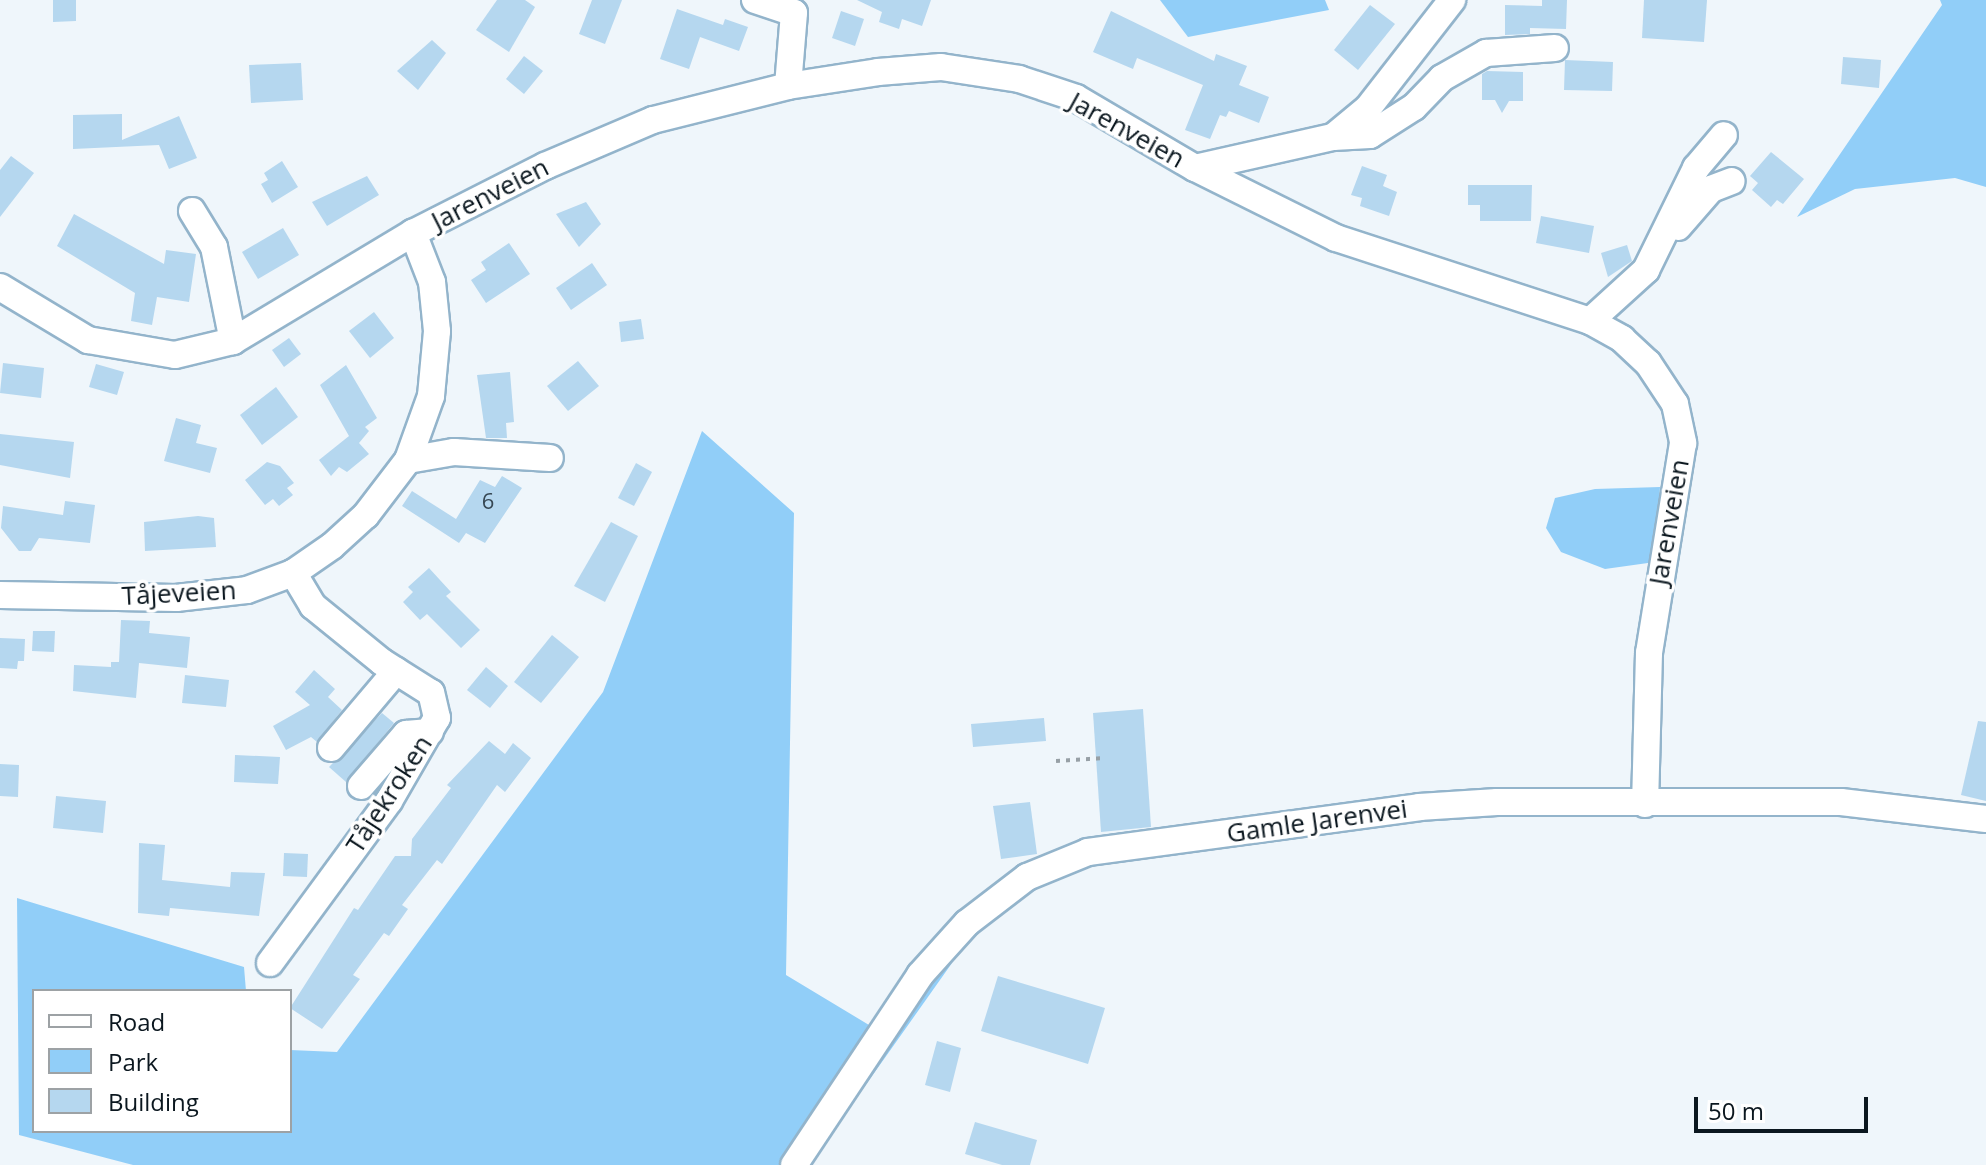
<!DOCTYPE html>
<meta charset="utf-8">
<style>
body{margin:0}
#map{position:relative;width:1986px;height:1165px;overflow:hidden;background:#eff6fb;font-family:"Open Sans",sans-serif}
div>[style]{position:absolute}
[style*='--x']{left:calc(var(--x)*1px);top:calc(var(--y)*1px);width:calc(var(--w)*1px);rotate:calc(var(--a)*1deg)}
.green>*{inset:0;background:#91cef8}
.building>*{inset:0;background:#b5d7ef}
.path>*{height:4px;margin-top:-2px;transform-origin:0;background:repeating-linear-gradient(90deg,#97a0a6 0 4px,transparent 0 10px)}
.roads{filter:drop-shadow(2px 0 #93b4cb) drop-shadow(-2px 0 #93b4cb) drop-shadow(0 2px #93b4cb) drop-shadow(0 -2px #93b4cb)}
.minor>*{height:26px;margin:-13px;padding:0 13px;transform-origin:13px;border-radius:13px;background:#fff}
span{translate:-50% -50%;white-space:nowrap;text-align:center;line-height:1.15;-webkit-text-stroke:7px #fff;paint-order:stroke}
.number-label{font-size:22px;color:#364753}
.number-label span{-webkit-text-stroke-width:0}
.street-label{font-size:26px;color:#0b171f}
.legend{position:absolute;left:32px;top:989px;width:260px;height:144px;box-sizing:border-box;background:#fff;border:2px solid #9da2a5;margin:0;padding:10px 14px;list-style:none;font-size:24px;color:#0b171f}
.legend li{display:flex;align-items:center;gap:16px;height:40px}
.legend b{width:40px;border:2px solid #9da2a5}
.scale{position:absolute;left:1694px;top:1097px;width:174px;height:36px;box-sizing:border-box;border:4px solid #0b171f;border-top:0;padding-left:10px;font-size:24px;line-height:28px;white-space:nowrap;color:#0b171f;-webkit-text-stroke:6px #fff;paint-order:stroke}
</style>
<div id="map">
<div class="green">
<div style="clip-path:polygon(1160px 0,1325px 0,1329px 10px,1188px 37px)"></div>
<div style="clip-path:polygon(1940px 0,1986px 0,1986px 187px,1955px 178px,1855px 189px,1797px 217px,1942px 5px)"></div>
<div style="clip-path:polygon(702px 431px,794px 513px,786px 975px,869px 1025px,952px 963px,809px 1165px,133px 1165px,19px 1135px,17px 898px,244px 967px,246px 991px,34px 991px,34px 1131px,290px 1131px,290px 1050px,337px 1052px,603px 692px)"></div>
<div style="clip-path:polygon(1660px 487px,1655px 562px,1605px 569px,1561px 552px,1546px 528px,1555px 498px,1595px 489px)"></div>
</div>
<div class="building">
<div style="clip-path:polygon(53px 0,76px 0,76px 21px,53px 22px)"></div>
<div style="clip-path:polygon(497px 0,525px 0,535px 7px,509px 52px,476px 30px)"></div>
<div style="clip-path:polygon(592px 0,622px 0,605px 44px,579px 34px)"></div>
<div style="clip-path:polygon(857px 0,931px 0,922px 26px,902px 19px,899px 29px,879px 22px,882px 12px)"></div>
<div style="clip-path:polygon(1542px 0,1567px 0,1566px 29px,1530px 28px,1530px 34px,1505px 35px,1505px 5px,1542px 6px)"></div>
<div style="clip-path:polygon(1644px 0,1707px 0,1704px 42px,1642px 38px)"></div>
<div style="clip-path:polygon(1370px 5px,1395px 24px,1358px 70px,1334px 50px)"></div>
<div style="clip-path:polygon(677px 9px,723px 25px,725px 19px,748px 27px,739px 51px,700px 37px,689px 69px,660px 59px)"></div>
<div style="clip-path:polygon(841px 11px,864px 19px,855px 46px,832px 38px)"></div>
<div style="clip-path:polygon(1111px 11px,1214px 61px,1216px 54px,1247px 66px,1239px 85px,1269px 97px,1259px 123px,1229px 111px,1226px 117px,1220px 115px,1210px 139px,1185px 130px,1203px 85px,1137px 58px,1133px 69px,1093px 52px)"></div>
<div style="clip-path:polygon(432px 40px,446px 53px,418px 90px,397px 71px)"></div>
<div style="clip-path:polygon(524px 56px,543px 71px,524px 94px,506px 79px)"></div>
<div style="clip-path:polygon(1843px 57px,1881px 60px,1879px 88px,1841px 84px)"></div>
<div style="clip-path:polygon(1565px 60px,1613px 62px,1612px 91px,1564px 90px)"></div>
<div style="clip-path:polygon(301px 63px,303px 100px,251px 103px,249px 65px)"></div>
<div style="clip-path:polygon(1487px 71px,1523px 72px,1523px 101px,1509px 101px,1502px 113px,1495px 100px,1482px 100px,1482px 74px)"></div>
<div style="clip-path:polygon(122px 114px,122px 140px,179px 116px,197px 158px,169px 169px,159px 145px,73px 149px,73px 115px)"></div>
<div style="clip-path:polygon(1771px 152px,1804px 179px,1783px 204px,1777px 200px,1771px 207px,1752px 190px,1758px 183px,1750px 176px)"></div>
<div style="clip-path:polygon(11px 156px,34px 173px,0 217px,0 170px)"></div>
<div style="clip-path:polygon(282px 161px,298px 187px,272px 203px,261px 184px,268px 180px,264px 173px)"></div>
<div style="clip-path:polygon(1362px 166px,1387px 175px,1383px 186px,1397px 192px,1389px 216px,1360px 206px,1362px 198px,1351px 195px)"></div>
<div style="clip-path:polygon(367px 176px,379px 195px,327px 226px,312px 202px)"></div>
<div style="clip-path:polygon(1468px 185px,1532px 185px,1531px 221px,1480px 221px,1480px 205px,1468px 205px)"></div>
<div style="clip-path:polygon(586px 202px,601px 224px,579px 247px,556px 214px)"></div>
<div style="clip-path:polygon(74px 214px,164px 264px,166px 250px,196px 254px,189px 302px,157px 297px,152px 325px,131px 321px,135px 293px,57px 246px)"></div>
<div style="clip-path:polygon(1541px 216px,1594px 226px,1589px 253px,1536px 243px)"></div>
<div style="clip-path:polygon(283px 228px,299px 255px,258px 279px,242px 252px)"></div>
<div style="clip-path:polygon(509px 243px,530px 274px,486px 303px,471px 280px,486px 270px,481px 262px)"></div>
<div style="clip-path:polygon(1627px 245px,1632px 261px,1608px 277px,1601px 253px)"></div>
<div style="clip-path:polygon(592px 263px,607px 285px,571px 310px,556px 288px)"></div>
<div style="clip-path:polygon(374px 312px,394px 338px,370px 358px,349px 331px)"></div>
<div style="clip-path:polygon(641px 319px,644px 339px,621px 342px,619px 322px)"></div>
<div style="clip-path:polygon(289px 338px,301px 354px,284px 367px,272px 350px)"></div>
<div style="clip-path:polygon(578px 361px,599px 386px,568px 411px,547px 386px)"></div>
<div style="clip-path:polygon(3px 363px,44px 368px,41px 398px,0 393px)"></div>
<div style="clip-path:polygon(96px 364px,124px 372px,117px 395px,89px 387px)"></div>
<div style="clip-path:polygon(346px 365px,377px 418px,365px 427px,369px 431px,359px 443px,369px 454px,347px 472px,339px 467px,331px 476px,319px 460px,349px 436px,320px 385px)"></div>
<div style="clip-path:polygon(510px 372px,514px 422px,506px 423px,507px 438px,486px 438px,477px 375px)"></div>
<div style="clip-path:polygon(276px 387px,298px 417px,262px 445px,240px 415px)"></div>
<div style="clip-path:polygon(176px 418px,201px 425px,196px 443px,217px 448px,210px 473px,164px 461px)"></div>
<div style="clip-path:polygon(0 434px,74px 442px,70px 478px,0 465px)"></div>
<div style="clip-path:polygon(267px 462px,280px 466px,294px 483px,287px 488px,293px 495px,279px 506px,273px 499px,265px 505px,245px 480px)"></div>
<div style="clip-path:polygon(636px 463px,652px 472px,634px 506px,618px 498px)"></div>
<div style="clip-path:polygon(502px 476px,522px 488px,485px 543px,466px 533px,459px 543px,402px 506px,412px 491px,456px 519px,480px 480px,495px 487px)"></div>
<div style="clip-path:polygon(65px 501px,95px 505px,90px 543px,39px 538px,31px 551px,19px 551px,1px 528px,3px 506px,63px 515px)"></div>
<div style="clip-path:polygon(198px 516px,214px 518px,216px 547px,145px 551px,144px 522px)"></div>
<div style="clip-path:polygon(611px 522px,638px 536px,605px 602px,574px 586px)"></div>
<div style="clip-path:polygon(429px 568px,451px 592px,446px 596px,480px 630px,461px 648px,427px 614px,420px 620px,403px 602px,413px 592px,408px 587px)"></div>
<div style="clip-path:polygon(121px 620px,150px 621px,149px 633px,190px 637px,187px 668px,139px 663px,136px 698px,73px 691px,74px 665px,111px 667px,111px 662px,119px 662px)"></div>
<div style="clip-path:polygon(33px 631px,55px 631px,54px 652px,32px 651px)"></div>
<div style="clip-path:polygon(552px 635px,579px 657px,541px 703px,514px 682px)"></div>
<div style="clip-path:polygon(0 638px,25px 639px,24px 661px,18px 661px,17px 669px,0 668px)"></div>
<div style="clip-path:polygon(486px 667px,508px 686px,490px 708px,467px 690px)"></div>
<div style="clip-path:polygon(314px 670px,335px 689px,328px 697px,342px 710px,317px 742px,311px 737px,286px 750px,273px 726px,310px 705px,295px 692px)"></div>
<div style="clip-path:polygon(185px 675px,229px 680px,226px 707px,182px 703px)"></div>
<div style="clip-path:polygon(1143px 709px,1151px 827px,1101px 832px,1093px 713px)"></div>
<div style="clip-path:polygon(382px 713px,394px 723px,346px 782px,329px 767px)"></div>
<div style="clip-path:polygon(1044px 718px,1046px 741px,973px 747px,971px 724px)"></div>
<div style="clip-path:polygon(1978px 721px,1986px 722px,1986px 801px,1961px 795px)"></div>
<div style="clip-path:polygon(489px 741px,505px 754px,513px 743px,531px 758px,505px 792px,497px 785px,442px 864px,437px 860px,402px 905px,408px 909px,389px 936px,384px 933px,353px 975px,360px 979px,322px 1029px,290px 1008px,354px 908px,358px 910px,395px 856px,411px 856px,412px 839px,451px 788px,447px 785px)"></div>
<div style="clip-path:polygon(235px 755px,280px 757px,278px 784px,234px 782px)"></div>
<div style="clip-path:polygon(0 764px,19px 765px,18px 797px,0 796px)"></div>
<div style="clip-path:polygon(56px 796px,106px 801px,103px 833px,53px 828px)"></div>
<div style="clip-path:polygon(1030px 802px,1037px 854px,1001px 859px,993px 806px)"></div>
<div style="clip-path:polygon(139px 843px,165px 845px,162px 880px,230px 887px,231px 872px,265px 873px,259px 916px,170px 908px,169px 916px,138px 913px)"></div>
<div style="clip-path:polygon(284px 853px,308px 854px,307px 877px,283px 876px)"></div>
<div style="clip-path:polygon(998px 976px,1105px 1008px,1088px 1064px,981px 1031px)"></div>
<div style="clip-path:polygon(937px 1041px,961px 1048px,950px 1092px,925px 1085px)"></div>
<div style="clip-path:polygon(975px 1122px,1037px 1140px,1030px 1165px,1002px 1165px,965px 1154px)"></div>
</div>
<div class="path">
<div style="--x:1056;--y:761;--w:49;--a:-3.5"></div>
</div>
<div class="roads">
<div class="minor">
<div style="--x:755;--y:0;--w:41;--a:18.4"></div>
<div style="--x:794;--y:13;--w:73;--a:94.7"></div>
<div style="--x:1333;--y:137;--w:37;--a:-3"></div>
<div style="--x:1370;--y:135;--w:52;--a:-32.5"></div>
<div style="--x:1414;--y:107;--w:40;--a:-46"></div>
<div style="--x:1442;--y:78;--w:51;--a:-29.6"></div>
<div style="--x:1486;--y:53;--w:69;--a:-4.1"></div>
<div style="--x:1195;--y:168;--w:141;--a:-12.7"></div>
<div style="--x:1333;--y:137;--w:45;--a:-39.6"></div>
<div style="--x:1368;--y:108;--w:137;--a:-52.1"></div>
<div style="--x:192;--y:211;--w:42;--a:58.6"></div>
<div style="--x:214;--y:247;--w:96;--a:78.6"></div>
<div style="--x:1678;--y:227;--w:50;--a:-49"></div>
<div style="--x:1711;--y:189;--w:22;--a:-21"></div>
<div style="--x:0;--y:287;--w:103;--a:31.1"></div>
<div style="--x:88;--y:340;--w:88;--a:9.8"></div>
<div style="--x:175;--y:355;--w:60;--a:-13.6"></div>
<div style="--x:233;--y:341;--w:210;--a:-31"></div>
<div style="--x:413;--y:233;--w:148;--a:-26.9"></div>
<div style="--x:545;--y:166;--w:117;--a:-23.1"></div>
<div style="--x:653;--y:120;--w:139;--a:-14.1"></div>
<div style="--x:788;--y:86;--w:91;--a:-8.8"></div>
<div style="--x:878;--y:72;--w:63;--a:-4.5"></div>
<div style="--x:941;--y:67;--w:79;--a:8.7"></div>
<div style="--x:1019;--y:79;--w:60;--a:18.4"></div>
<div style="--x:1076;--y:98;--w:138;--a:30.5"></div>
<div style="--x:1195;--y:168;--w:157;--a:26.4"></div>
<div style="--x:1336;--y:238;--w:267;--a:18.1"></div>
<div style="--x:1590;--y:321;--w:37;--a:29"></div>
<div style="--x:1622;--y:339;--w:35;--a:43"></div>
<div style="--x:1648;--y:363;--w:49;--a:56.6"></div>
<div style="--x:1675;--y:404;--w:40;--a:78"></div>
<div style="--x:1683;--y:443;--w:213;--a:99.2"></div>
<div style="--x:1649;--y:653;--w:151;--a:91.5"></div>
<div style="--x:1590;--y:321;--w:76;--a:-42.3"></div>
<div style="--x:1646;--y:270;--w:114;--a:-63.9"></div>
<div style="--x:1696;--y:168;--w:43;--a:-49.7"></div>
<div style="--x:408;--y:460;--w:47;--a:-9.9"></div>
<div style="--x:454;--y:452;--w:96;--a:3.6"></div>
<div style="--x:0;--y:595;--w:176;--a:1"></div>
<div style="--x:176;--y:598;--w:71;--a:-6.4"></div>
<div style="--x:247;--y:590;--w:49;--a:-20.3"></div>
<div style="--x:293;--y:573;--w:47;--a:-34.7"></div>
<div style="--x:332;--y:546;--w:46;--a:-42.4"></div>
<div style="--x:366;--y:515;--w:69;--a:-52.6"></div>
<div style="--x:408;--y:460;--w:68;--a:-70.2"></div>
<div style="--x:431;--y:396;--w:65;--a:-84.7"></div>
<div style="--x:437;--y:331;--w:49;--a:-95.8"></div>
<div style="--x:432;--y:282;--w:53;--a:-111.2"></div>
<div style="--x:331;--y:748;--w:101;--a:-49.8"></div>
<div style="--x:361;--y:786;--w:69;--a:-49.1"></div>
<div style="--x:406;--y:734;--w:24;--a:-5"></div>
<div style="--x:270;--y:963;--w:201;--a:-53.7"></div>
<div style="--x:389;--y:801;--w:96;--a:-60"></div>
<div style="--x:437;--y:718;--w:26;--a:-103"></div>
<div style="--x:431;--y:693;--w:58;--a:-147.7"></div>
<div style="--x:382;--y:662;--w:89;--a:-140.9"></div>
<div style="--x:313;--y:606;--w:39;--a:-121"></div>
<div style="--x:794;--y:1165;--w:228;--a:-56.4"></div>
<div style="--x:920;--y:975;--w:70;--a:-47.9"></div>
<div style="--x:967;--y:923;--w:76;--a:-37.5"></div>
<div style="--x:1027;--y:877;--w:66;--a:-22.3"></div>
<div style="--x:1088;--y:852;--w:334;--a:-7.7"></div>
<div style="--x:1419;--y:807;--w:78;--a:-3.7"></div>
<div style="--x:1497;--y:802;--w:344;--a:0"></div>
<div style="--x:1841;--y:802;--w:146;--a:6.7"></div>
</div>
</div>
<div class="number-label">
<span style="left:488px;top:501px">6</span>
</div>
<div class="street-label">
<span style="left:1127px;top:130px;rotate:29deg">Jarenveien</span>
<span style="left:490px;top:194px;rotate:-27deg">Jarenveien</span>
<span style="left:1669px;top:522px;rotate:-80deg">Jarenveien</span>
<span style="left:179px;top:593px;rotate:-3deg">Tåjeveien</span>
<span style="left:389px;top:794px;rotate:-57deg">Tåjekroken</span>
<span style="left:1317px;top:821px;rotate:-8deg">Gamle Jarenvei</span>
</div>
<ul class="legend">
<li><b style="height:10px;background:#fff"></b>Road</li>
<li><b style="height:22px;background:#91cef8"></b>Park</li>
<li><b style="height:22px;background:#b5d7ef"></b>Building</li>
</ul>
<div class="scale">50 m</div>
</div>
